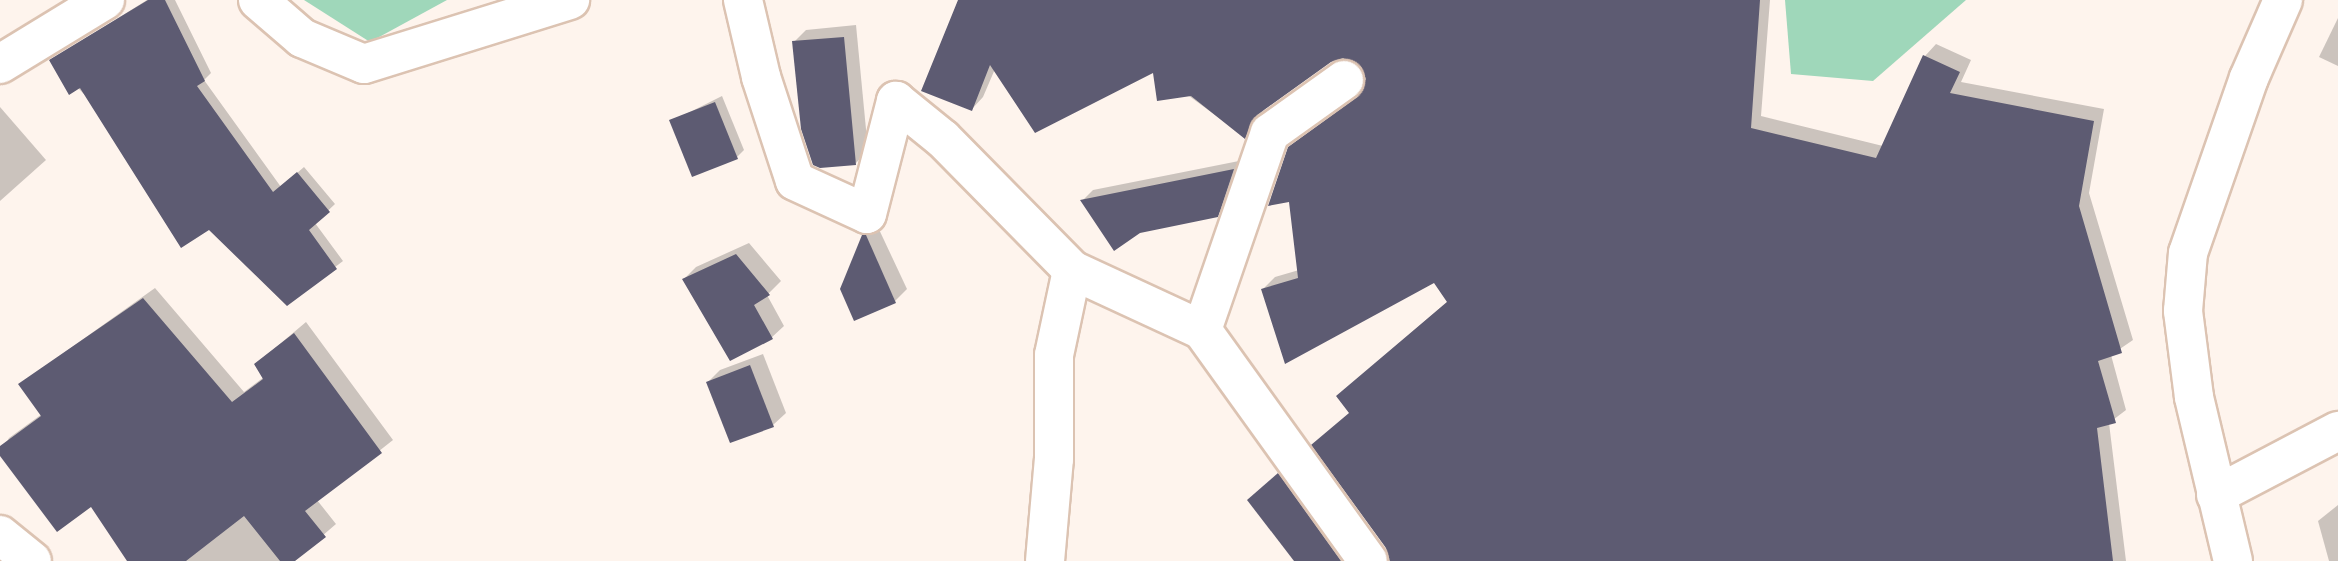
<!DOCTYPE html>
<style>
body{margin:0}
#map{position:relative;width:2338px;height:561px;overflow:hidden;background:#fef4ed;font-family:"Work Sans",sans-serif}
div>[style]{position:absolute}
[style*='--x']{left:calc(var(--x)*1px);top:calc(var(--y)*1px);width:calc(var(--w)*1px);rotate:calc(var(--a)*1deg)}
.forest>*{inset:0;background:#9fd7ba}
.shadow>*{inset:0;background:#0003}
.building>*{inset:0;background:#5d5b72}
.roads{filter:drop-shadow(2px 0 #dcc3b2) drop-shadow(-2px 0 #dcc3b2) drop-shadow(0 2px #dcc3b2) drop-shadow(0 -2px #dcc3b2)}
.minor>*{height:38px;margin:-19px;padding:0 19px;transform-origin:19px;border-radius:19px;background:#fff}
span{translate:-50% -50%;white-space:nowrap;text-align:center;line-height:1.15;-webkit-text-stroke:7px #fff;paint-order:stroke}
</style>
<div id="map">
<div class="forest">
<div style="clip-path:polygon(304px 0,447px 0,370px 42px)"></div>
<div style="clip-path:polygon(1785px 0,1966px 0,1873px 81px,1791px 74px)"></div>
</div>
<div class="shadow">
<div style="clip-path:polygon(147px 0,175px 0,211px 73px,204px 80px,281px 187px,304px 167px,335px 204px,315px 223px,343px 261px,287px 304px,51px 60px)"></div>
<div style="clip-path:polygon(1141px 0,1770px 0,1761px 116px,1883px 146px,1925px 56px,1936px 44px,1971px 60px,1961px 82px,2104px 109px,2089px 193px,2133px 340px,2111px 355px,2126px 410px,2109px 423px,2126px 561px,1389px 561px,1351px 412px,1338px 396px,1448px 301px,1434px 281px,1263px 289px,1275px 277px,1299px 270px,1290px 148px,1365px 91px,1364px 67px,1353px 58px,1331px 61px,1266px 107px,1245px 137px,1155px 71px,995px 69px,983px 97px,972px 109px,923px 90px)"></div>
<div style="clip-path:polygon(2338px 18px,2338px 66px,2319px 57px)"></div>
<div style="clip-path:polygon(856px 25px,868px 150px,856px 163px,794px 42px,806px 30px)"></div>
<div style="clip-path:polygon(722px 96px,744px 150px,737px 157px,672px 121px)"></div>
<div style="clip-path:polygon(0 107px,46px 160px,0 201px)"></div>
<div style="clip-path:polygon(1244px 160px,1228px 204px,1217px 215px,1083px 200px,1093px 190px)"></div>
<div style="clip-path:polygon(876px 223px,907px 289px,895px 301px,863px 236px)"></div>
<div style="clip-path:polygon(749px 243px,781px 281px,767px 295px,784px 326px,771px 338px,684px 279px,696px 267px)"></div>
<div style="clip-path:polygon(155px 288px,244px 392px,264px 377px,256px 364px,306px 322px,393px 440px,317px 500px,336px 524px,293px 561px,129px 561px,91px 504px,0 453px,9px 438px,42px 414px,20px 384px)"></div>
<div style="clip-path:polygon(763px 354px,786px 413px,773px 425px,731px 441px,708px 382px,720px 370px)"></div>
<div style="clip-path:polygon(1286px 468px,1351px 561px,1296px 561px,1256px 493px)"></div>
<div style="clip-path:polygon(2338px 505px,2338px 561px,2329px 561px,2318px 521px)"></div>
</div>
<div class="building">
<div style="clip-path:polygon(148px 0,165px 0,205px 81px,197px 86px,273px 192px,297px 172px,330px 212px,309px 230px,337px 269px,287px 306px,209px 230px,181px 248px,80px 88px,69px 95px,49px 60px)"></div>
<div style="clip-path:polygon(958px 0,1760px 0,1751px 128px,1876px 158px,1923px 55px,1960px 72px,1950px 93px,2094px 121px,2079px 206px,2122px 353px,2098px 361px,2116px 423px,2097px 428px,2113px 561px,1390px 561px,1386px 548px,1311px 445px,1349px 413px,1336px 396px,1447px 302px,1434px 283px,1285px 364px,1261px 289px,1298px 278px,1289px 202px,1268px 206px,1288px 147px,1357px 97px,1366px 79px,1361px 67px,1343px 58px,1331px 62px,1257px 115px,1245px 139px,1191px 96px,1157px 101px,1153px 73px,1035px 133px,990px 65px,972px 111px,921px 91px)"></div>
<div style="clip-path:polygon(844px 37px,856px 165px,820px 168px,813px 165px,801px 129px,792px 41px)"></div>
<div style="clip-path:polygon(715px 102px,738px 159px,692px 177px,669px 120px)"></div>
<div style="clip-path:polygon(1234px 169px,1218px 217px,1140px 233px,1114px 251px,1080px 200px)"></div>
<div style="clip-path:polygon(862px 235px,866px 235px,896px 303px,854px 321px,840px 289px)"></div>
<div style="clip-path:polygon(736px 254px,770px 295px,754px 305px,773px 339px,730px 361px,682px 279px)"></div>
<div style="clip-path:polygon(143px 298px,232px 402px,263px 379px,254px 364px,294px 333px,382px 453px,305px 511px,326px 537px,295px 561px,280px 561px,244px 516px,186px 561px,127px 561px,91px 507px,57px 532px,0 456px,0 446px,41px 416px,18px 384px)"></div>
<div style="clip-path:polygon(750px 365px,774px 427px,730px 443px,706px 382px)"></div>
<div style="clip-path:polygon(1278px 473px,1341px 561px,1294px 561px,1247px 500px)"></div>
</div>
<div class="roads">
<div class="minor">
<div style="--x:258;--y:0;--w:58;--a:40.8"></div>
<div style="--x:302;--y:38;--w:67;--a:22.8"></div>
<div style="--x:364;--y:64;--w:216;--a:-17.3"></div>
<div style="--x:743;--y:0;--w:79;--a:76.8"></div>
<div style="--x:761;--y:77;--w:109;--a:71.9"></div>
<div style="--x:795;--y:181;--w:79;--a:24.6"></div>
<div style="--x:867;--y:214;--w:117;--a:-75.6"></div>
<div style="--x:896;--y:101;--w:60;--a:39"></div>
<div style="--x:943;--y:139;--w:184;--a:45.4"></div>
<div style="--x:1072;--y:270;--w:143;--a:24.8"></div>
<div style="--x:1202;--y:330;--w:284;--a:54.3"></div>
<div style="--x:0;--y:64;--w:123;--a:-31.4"></div>
<div style="--x:1202;--y:330;--w:208;--a:-71"></div>
<div style="--x:1270;--y:133;--w:91;--a:-35.6"></div>
<div style="--x:2216;--y:495;--w:138;--a:-27.7"></div>
<div style="--x:0;--y:535;--w:41;--a:39.1"></div>
<div style="--x:1045;--y:561;--w:102;--a:-85"></div>
<div style="--x:1054;--y:459;--w:104;--a:-90"></div>
<div style="--x:1054;--y:355;--w:87;--a:-78"></div>
<div style="--x:2233;--y:561;--w:169;--a:-103.4"></div>
<div style="--x:2194;--y:397;--w:87;--a:-97.3"></div>
<div style="--x:2183;--y:311;--w:58;--a:-85.1"></div>
<div style="--x:2188;--y:253;--w:185;--a:-70.8"></div>
<div style="--x:2249;--y:78;--w:85;--a:-66.4"></div>
</div>
</div>
</div>
